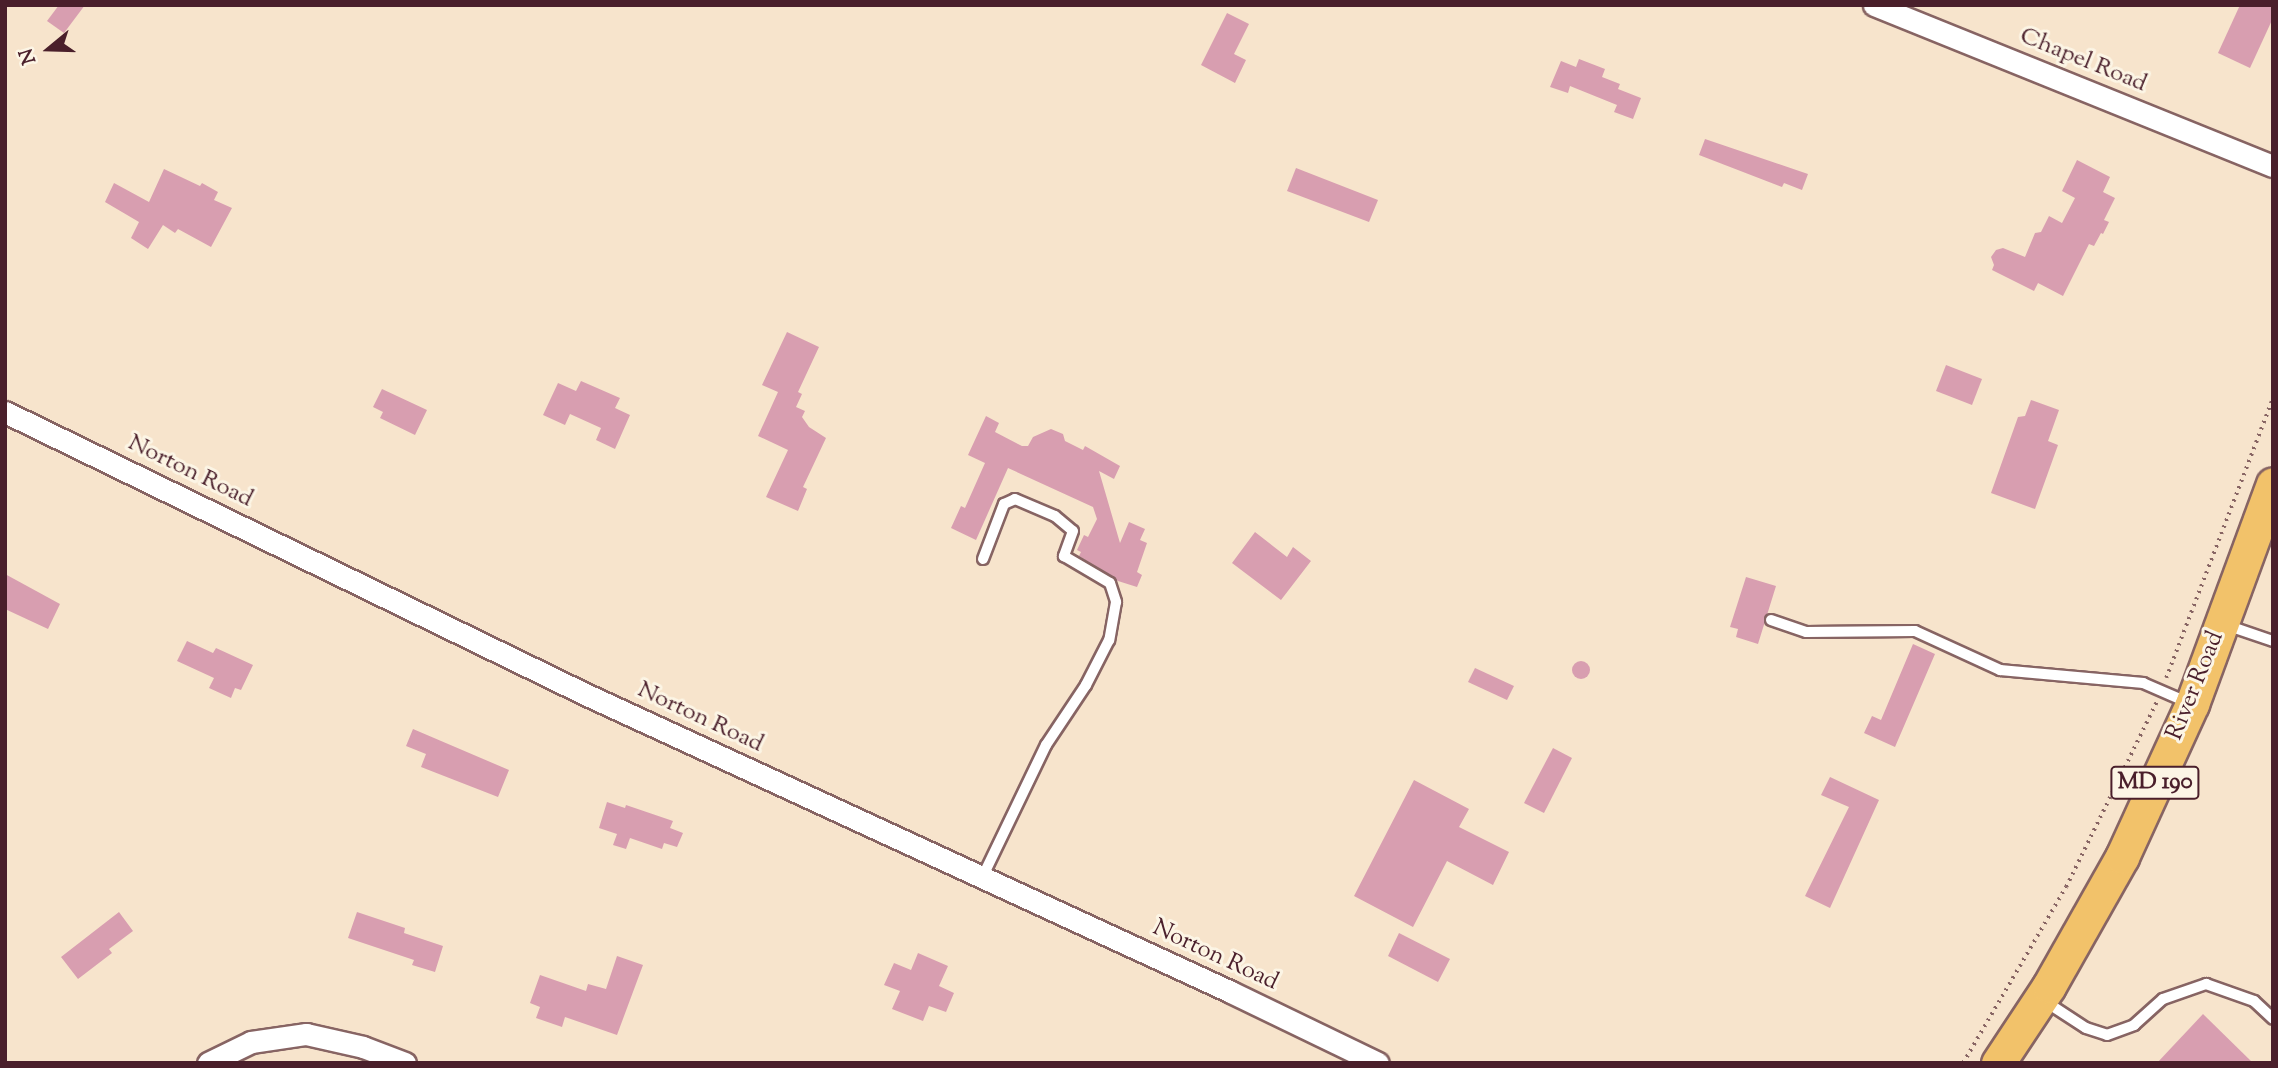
<!DOCTYPE html>
<style>
body{margin:0}
#map{position:relative;width:2278px;height:1068px;overflow:hidden;background:#f7e4cc;font-family:"Sorts Mill Goudy",serif}
div>[style]{position:absolute}
[style*='--x']{left:calc(var(--x)*1px);top:calc(var(--y)*1px);width:calc(var(--w)*1px);rotate:calc(var(--a)*1deg)}
.building>*{inset:0;background:#d89eb0}
.round{border-radius:50%}
.path>*{height:3.5px;margin-top:-1.75px;transform-origin:0;background:repeating-linear-gradient(90deg,#876463 0 2px,transparent 0 7px)}
.roads{filter:drop-shadow(2px 0 #876463) drop-shadow(-2px 0 #876463) drop-shadow(0 2px #876463) drop-shadow(0 -2px #876463)}
.lane>*{height:10px;margin:-5px;padding:0 5px;transform-origin:5px;border-radius:5px;background:#fff}
.street>*{height:21px;margin:-10.5px;padding:0 10.5px;transform-origin:10.5px;border-radius:10.5px;background:#fff}
.primary>*{height:33px;margin:-16.5px;padding:0 16.5px;transform-origin:16.5px;border-radius:16.5px;background:#f2c26a}
span{translate:-50% -50%;white-space:nowrap;text-align:center;line-height:1.15;-webkit-text-stroke:6px #fcf5e5;paint-order:stroke}
.shield-label span{padding:2px 5px;background:#fcf5e5;border:2px solid;border-radius:5px;-webkit-text-stroke-width:0}
.shield-label{font-size:23px;color:#4a1f2b;font-weight:700}
.street-label{font-size:24px;color:#4a1f2b}
.frame{position:absolute;inset:0;border:7px solid #4a1f2b;pointer-events:none}
.north{position:absolute;left:14px;top:14px;width:70px;height:70px;-webkit-text-stroke:5px #fcf5e5;paint-order:stroke;rotate:251deg;font-size:19px;font-weight:700;line-height:28px;text-align:center;color:#4a1f2b}
.north::after{content:'';display:block;margin:auto;width:24px;height:32px;background:#4a1f2b;clip-path:polygon(50% 0,100% 100%,50% 72%,0 100%)}
</style>
<div id="map">
<div class="building">
<div style="clip-path:polygon(59px 5px,85px 5px,64px 33px,47px 21px)"></div>
<div style="clip-path:polygon(2240px 5px,2273px 5px,2273px 18px,2250px 68px,2218px 53px)"></div>
<div style="clip-path:polygon(1227px 13px,1249px 24px,1234px 54px,1246px 60px,1235px 83px,1201px 65px)"></div>
<div style="clip-path:polygon(1579px 59px,1605px 69px,1602px 77px,1620px 84px,1618px 89px,1641px 98px,1633px 119px,1614px 112px,1617px 105px,1570px 86px,1568px 93px,1550px 87px,1561px 61px,1576px 67px)"></div>
<div style="clip-path:polygon(1705px 139px,1808px 174px,1802px 190px,1784px 183px,1782px 187px,1699px 155px)"></div>
<div style="clip-path:polygon(2077px 160px,2110px 177px,2103px 192px,2115px 198px,2104px 220px,2109px 222px,2103px 234px,2101px 233px,2094px 246px,2089px 244px,2063px 296px,2038px 283px,2034px 291px,1992px 270px,1994px 265px,1991px 257px,1996px 250px,2003px 248px,2025px 257px,2035px 233px,2041px 232px,2049px 216px,2062px 223px,2075px 198px,2062px 191px)"></div>
<div style="clip-path:polygon(1296px 168px,1378px 200px,1369px 222px,1287px 191px)"></div>
<div style="clip-path:polygon(164px 169px,200px 186px,202px 183px,218px 192px,214px 200px,232px 208px,211px 247px,178px 229px,175px 233px,163px 225px,148px 249px,131px 238px,139px 222px,105px 202px,114px 183px,149px 202px)"></div>
<div style="clip-path:polygon(787px 332px,819px 347px,798px 392px,802px 394px,796px 407px,805px 411px,802px 417px,809px 427px,826px 438px,803px 487px,807px 489px,798px 511px,766px 497px,788px 450px,758px 436px,778px 392px,762px 385px)"></div>
<div style="clip-path:polygon(1946px 365px,1982px 379px,1972px 405px,1936px 391px)"></div>
<div style="clip-path:polygon(581px 381px,620px 398px,615px 408px,630px 415px,615px 449px,596px 440px,601px 428px,570px 414px,565px 425px,543px 415px,558px 383px,576px 391px)"></div>
<div style="clip-path:polygon(382px 389px,427px 410px,415px 435px,380px 418px,383px 412px,373px 407px)"></div>
<div style="clip-path:polygon(2031px 400px,2059px 410px,2048px 441px,2058px 445px,2035px 509px,1991px 493px,2018px 417px,2025px 416px)"></div>
<div style="clip-path:polygon(986px 416px,999px 423px,995px 432px,1022px 446px,1028px 446px,1033px 437px,1051px 429px,1063px 434px,1065px 441px,1083px 450px,1085px 446px,1120px 466px,1114px 479px,1099px 471px,1120px 543px,1129px 522px,1145px 529px,1140px 540px,1147px 543px,1137px 572px,1142px 575px,1137px 587px,1118px 581px,1079px 556px,1081px 552px,1077px 550px,1084px 535px,1088px 537px,1097px 519px,1093px 507px,1008px 468px,976px 540px,951px 528px,961px 506px,965px 508px,985px 463px,968px 455px)"></div>
<div style="clip-path:polygon(1255px 532px,1287px 557px,1293px 547px,1311px 561px,1281px 600px,1232px 563px)"></div>
<div style="clip-path:polygon(5px 574px,60px 604px,48px 629px,5px 609px)"></div>
<div style="clip-path:polygon(1746px 577px,1776px 586px,1758px 644px,1736px 637px,1738px 629px,1730px 627px)"></div>
<div style="clip-path:polygon(187px 641px,213px 653px,216px 648px,253px 665px,241px 690px,235px 688px,231px 698px,209px 688px,214px 678px,177px 661px)"></div>
<div style="clip-path:polygon(1913px 644px,1935px 654px,1895px 747px,1864px 733px,1872px 716px,1881px 720px)"></div>
<div class="round" style="left:1572px;top:661px;width:18px;height:18px"></div>
<div style="clip-path:polygon(1475px 668px,1514px 686px,1507px 700px,1468px 682px)"></div>
<div style="clip-path:polygon(413px 729px,509px 770px,498px 797px,421px 767px,426px 754px,406px 746px)"></div>
<div style="clip-path:polygon(1553px 748px,1572px 758px,1544px 813px,1524px 803px)"></div>
<div style="clip-path:polygon(1830px 777px,1879px 800px,1830px 908px,1805px 896px,1849px 807px,1821px 795px)"></div>
<div style="clip-path:polygon(1414px 780px,1469px 809px,1459px 827px,1509px 852px,1493px 885px,1447px 861px,1413px 927px,1354px 896px)"></div>
<div style="clip-path:polygon(607px 802px,625px 808px,626px 805px,673px 821px,670px 828px,683px 833px,677px 847px,664px 843px,662px 849px,630px 838px,626px 849px,613px 845px,617px 834px,599px 828px)"></div>
<div style="clip-path:polygon(119px 912px,133px 931px,109px 949px,112px 953px,78px 979px,61px 957px)"></div>
<div style="clip-path:polygon(357px 912px,405px 928px,404px 933px,443px 946px,435px 972px,412px 965px,414px 960px,348px 938px)"></div>
<div style="clip-path:polygon(1399px 933px,1450px 959px,1438px 982px,1388px 956px)"></div>
<div style="clip-path:polygon(918px 953px,948px 966px,939px 986px,954px 993px,946px 1012px,929px 1006px,923px 1021px,892px 1009px,900px 991px,884px 985px,894px 963px,911px 970px)"></div>
<div style="clip-path:polygon(617px 956px,643px 965px,617px 1035px,565px 1017px,562px 1027px,536px 1018px,540px 1007px,530px 1003px,540px 975px,586px 991px,588px 984px,606px 989px)"></div>
<div style="clip-path:polygon(2203px 1014px,2253px 1063px,2157px 1063px)"></div>
</div>
<div class="path">
<div style="--x:2166;--y:678;--w:300;--a:-69.1"></div>
<div style="--x:1963;--y:1063;--w:204;--a:-59.7"></div>
<div style="--x:2066;--y:887;--w:207;--a:-63.9"></div>
</div>
<div class="roads">
<div class="lane">
<div style="--x:983;--y:559;--w:59;--a:-69.1"></div>
<div style="--x:1004;--y:504;--w:12;--a:-24"></div>
<div style="--x:1015;--y:499;--w:43;--a:23"></div>
<div style="--x:1055;--y:516;--w:23;--a:40"></div>
<div style="--x:1073;--y:531;--w:27;--a:110"></div>
<div style="--x:1064;--y:556;--w:53;--a:30.4"></div>
<div style="--x:1110;--y:583;--w:20;--a:72"></div>
<div style="--x:1116;--y:602;--w:39;--a:100"></div>
<div style="--x:1109;--y:640;--w:51;--a:117.1"></div>
<div style="--x:1086;--y:685;--w:72;--a:123.7"></div>
<div style="--x:1046;--y:745;--w:145;--a:115.7"></div>
<div style="--x:1771;--y:620;--w:37;--a:19"></div>
<div style="--x:1806;--y:632;--w:109;--a:-0.5"></div>
<div style="--x:1915;--y:631;--w:94;--a:24.6"></div>
<div style="--x:2000;--y:670;--w:144;--a:5.2"></div>
<div style="--x:2143;--y:683;--w:50;--a:23.5"></div>
<div style="--x:2226;--y:625;--w:50;--a:18.8"></div>
<div style="--x:2043;--y:1000;--w:51;--a:33.1"></div>
<div style="--x:2086;--y:1028;--w:22;--a:18"></div>
<div style="--x:2107;--y:1035;--w:29;--a:-20"></div>
<div style="--x:2134;--y:1025;--w:39;--a:-42"></div>
<div style="--x:2163;--y:999;--w:46;--a:-19.2"></div>
<div style="--x:2206;--y:984;--w:51;--a:19.5"></div>
<div style="--x:2254;--y:1001;--w:26;--a:43"></div>
</div>
<div class="street">
<div style="--x:1874;--y:5;--w:430;--a:22"></div>
<div style="--x:5;--y:412;--w:645;--a:25.93"></div>
<div style="--x:585;--y:694;--w:711;--a:24.76"></div>
<div style="--x:1231;--y:992;--w:163;--a:25.8"></div>
<div style="--x:208;--y:1063;--w:48;--a:-26"></div>
<div style="--x:251;--y:1042;--w:56;--a:-8.3"></div>
<div style="--x:306;--y:1034;--w:58;--a:12.8"></div>
<div style="--x:363;--y:1047;--w:45;--a:20.9"></div>
</div>
<div class="primary">
<div style="--x:1998;--y:1063;--w:92;--a:-56.5"></div>
<div style="--x:2049;--y:986;--w:148;--a:-60.5"></div>
<div style="--x:2122;--y:857;--w:168;--a:-65.4"></div>
<div style="--x:2192;--y:704;--w:234;--a:-69.8"></div>
</div>
</div>
<div class="shield-label">
<span style="left:2155px;top:783px">MD 190</span>
</div>
<div class="street-label">
<span style="left:2083px;top:61px;rotate:22deg">Chapel Road</span>
<span style="left:190px;top:472px;rotate:26deg">Norton Road</span>
<span style="left:2196px;top:686px;rotate:-68deg">River Road</span>
<span style="left:700px;top:718px;rotate:25deg">Norton Road</span>
<span style="left:1215px;top:956px;rotate:25deg">Norton Road</span>
</div>
<div class="frame"></div>
<div class="north">N</div>
</div>
